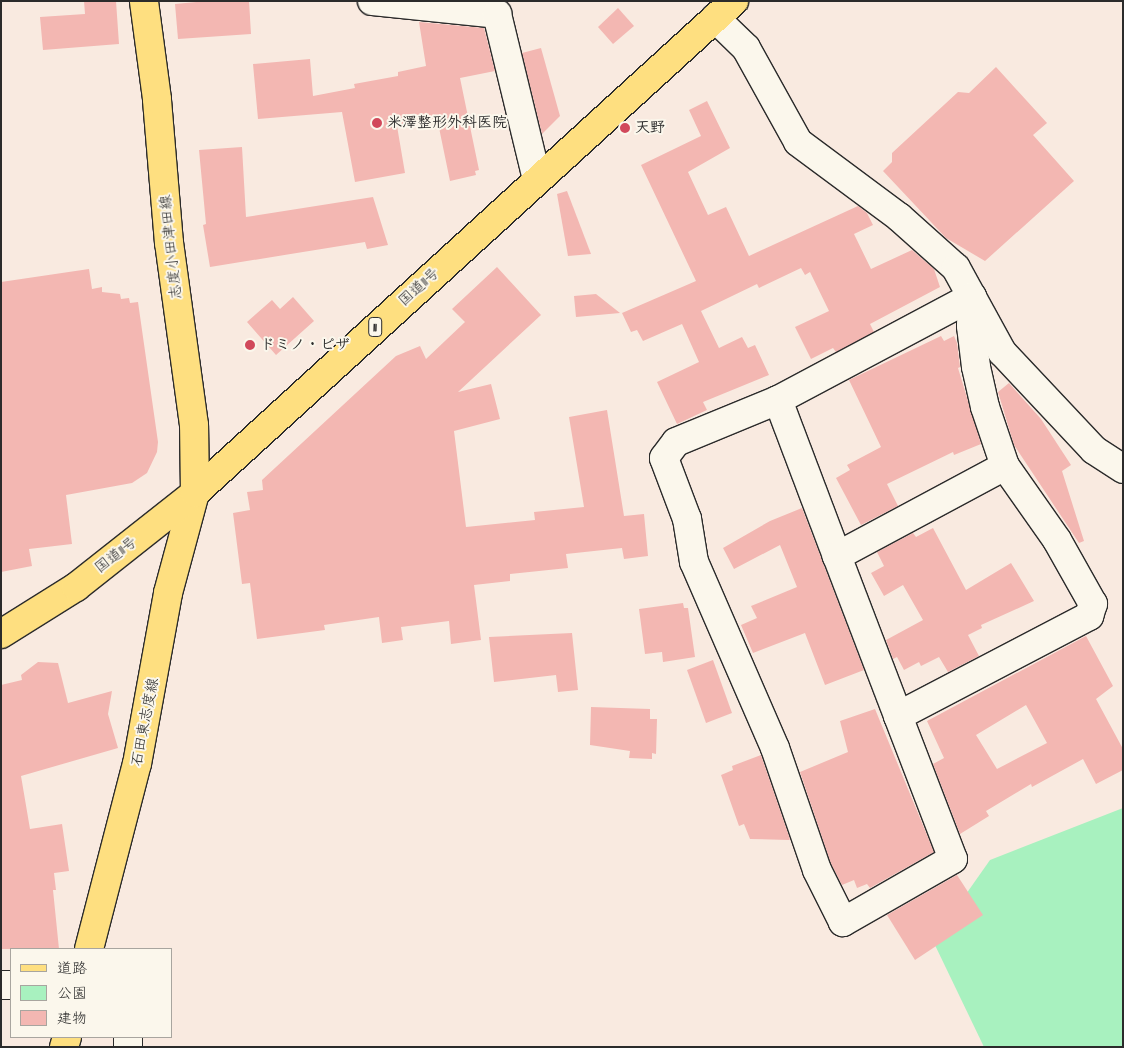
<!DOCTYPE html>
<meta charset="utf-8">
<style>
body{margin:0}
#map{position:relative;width:1124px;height:1048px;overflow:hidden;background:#f9eae0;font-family:"Architects Daughter","Klee One",sans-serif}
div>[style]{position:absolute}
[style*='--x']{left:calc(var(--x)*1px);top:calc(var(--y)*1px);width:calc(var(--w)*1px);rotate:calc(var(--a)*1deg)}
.green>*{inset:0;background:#a8f1bf}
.building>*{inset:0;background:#f3b7b2}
.roads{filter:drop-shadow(1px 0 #2b2b2b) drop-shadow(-1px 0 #2b2b2b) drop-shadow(0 1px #2b2b2b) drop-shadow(0 -1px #2b2b2b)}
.minor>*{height:28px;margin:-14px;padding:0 14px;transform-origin:14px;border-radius:14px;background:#fbf7ec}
.major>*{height:28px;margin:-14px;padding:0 14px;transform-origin:14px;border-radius:14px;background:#fedf80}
.highway>*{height:28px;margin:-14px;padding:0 14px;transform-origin:14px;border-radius:14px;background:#fedf80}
.dots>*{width:14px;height:14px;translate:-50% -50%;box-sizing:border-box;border:2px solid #fbf7ec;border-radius:50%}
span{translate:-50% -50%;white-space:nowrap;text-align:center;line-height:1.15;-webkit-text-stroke:4px #fbf7ec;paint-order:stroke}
.shield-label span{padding:1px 4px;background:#fbf7ec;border:1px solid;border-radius:4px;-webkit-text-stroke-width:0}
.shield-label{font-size:14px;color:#2b2b2b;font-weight:700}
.poi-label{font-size:15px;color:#2b2b2b;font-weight:700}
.left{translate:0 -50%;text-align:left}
.street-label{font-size:15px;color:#2b2b2b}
.frame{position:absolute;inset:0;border:2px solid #2b2b2b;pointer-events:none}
.legend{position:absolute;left:10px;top:948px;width:162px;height:90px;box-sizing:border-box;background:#fbf7ec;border:1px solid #a8a59f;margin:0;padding:6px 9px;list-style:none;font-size:15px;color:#2b2b2b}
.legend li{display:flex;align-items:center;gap:10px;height:25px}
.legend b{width:25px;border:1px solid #a8a59f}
</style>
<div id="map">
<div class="green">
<div style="clip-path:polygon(1123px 808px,1123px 1047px,984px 1047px,933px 941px,990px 860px)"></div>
</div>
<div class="building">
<div style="clip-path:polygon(84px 1px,116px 1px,119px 44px,43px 50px,40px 17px,85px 14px)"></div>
<div style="clip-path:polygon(207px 1px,249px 1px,251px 34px,178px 39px,175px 4px)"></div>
<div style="clip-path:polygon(618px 8px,634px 26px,613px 44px,598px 27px)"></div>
<div style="clip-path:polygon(419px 22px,484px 28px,495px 71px,460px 78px,479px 170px,475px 171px,476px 175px,450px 181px,437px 118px,397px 126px,405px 173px,355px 182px,342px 112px,258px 119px,253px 64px,310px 59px,313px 96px,355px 88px,354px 84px,398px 76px,398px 72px,426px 66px)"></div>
<div style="clip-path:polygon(541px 48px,560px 116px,542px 134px,522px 53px)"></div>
<div style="clip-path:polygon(996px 67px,1047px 123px,1033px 135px,1074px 181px,985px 261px,946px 238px,883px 171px,892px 162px,892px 153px,958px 92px,969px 93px)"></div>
<div style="clip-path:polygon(707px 101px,730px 148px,688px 172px,708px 215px,726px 207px,749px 256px,858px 206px,867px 213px,873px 225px,854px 234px,871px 269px,912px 250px,934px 269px,940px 287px,870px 324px,874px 332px,836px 352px,833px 348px,811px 359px,795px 327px,829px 311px,810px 272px,805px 275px,801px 268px,759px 288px,757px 284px,701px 311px,719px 348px,742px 337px,748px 348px,755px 345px,769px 375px,703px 402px,707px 410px,677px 424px,657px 382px,699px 362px,682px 324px,643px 341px,637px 330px,631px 332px,622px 313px,696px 281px,641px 165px,701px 136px,689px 110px)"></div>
<div style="clip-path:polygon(242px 147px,246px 217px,373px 197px,388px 245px,367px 249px,365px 242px,210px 267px,203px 225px,206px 224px,199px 150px)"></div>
<div style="clip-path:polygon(567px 191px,591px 254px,568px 256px,557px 194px)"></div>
<div style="clip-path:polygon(497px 267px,541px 315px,458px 392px,491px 384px,500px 419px,454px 431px,466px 527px,535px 520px,534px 512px,584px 507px,569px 417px,607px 410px,624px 516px,644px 514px,648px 556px,624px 559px,622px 548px,566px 554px,568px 568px,510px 574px,510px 581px,474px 585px,481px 640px,451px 644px,449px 621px,401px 627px,403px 640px,382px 643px,379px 617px,324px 625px,325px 630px,257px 639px,250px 583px,242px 584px,233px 513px,250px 510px,247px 492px,263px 490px,262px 480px,396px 356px,420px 346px,426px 359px,465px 322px,452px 309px)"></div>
<div style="clip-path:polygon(89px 269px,92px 289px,102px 287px,102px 292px,120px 294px,121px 299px,129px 298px,130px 303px,138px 302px,158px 442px,157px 452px,147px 473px,132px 483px,66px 495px,72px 544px,29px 549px,32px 566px,1px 572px,1px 282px)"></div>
<div style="clip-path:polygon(596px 294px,620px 313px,576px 317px,574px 296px)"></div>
<div style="clip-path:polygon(293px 297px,314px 321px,276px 355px,247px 322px,272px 300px,280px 309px)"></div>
<div style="clip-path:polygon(941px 336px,944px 341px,954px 336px,957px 343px,960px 367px,958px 368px,981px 444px,954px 455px,953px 452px,887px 484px,898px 506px,861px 525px,836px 478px,850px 470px,847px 465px,881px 447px,849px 380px)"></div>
<div style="clip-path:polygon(1009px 383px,1041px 419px,1071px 465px,1062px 471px,1084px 541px,1079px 543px,1014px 445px,998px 392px)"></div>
<div style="clip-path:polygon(802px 508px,864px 670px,825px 685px,805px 633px,753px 653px,741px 625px,757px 618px,751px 606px,797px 587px,780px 545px,734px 569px,723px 548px,770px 521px)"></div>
<div style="clip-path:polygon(933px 528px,966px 590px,1011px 563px,1034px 601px,981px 625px,982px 628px,968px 635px,979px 656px,948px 672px,939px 657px,921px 666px,919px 662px,904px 670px,897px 657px,893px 659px,886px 640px,923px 620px,903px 585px,884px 596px,871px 573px,884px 566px,877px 552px,913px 533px,916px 537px)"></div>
<div style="clip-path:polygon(683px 603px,684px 608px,688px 608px,695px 657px,663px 662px,662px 652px,645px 654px,639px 609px)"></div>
<div style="clip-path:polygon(572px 633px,578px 690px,558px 692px,556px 675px,494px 682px,489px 637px)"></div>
<div style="clip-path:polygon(evenodd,1086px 636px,1113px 686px,1096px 699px,1123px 749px,1123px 770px,1096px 784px,1083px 759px,1032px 787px,1031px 784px,986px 811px,989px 816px,960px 834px,933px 764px,944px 758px,927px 721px,1086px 636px,1026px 705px,1047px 743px,997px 769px,976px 735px,1026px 705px)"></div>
<div style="clip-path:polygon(713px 660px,732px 713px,706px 723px,687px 670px)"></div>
<div style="clip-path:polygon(38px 662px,58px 663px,68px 703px,112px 691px,108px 714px,118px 748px,21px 776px,30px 829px,62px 824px,69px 871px,54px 873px,56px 890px,53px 890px,59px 949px,1px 949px,1px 685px,22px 680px,21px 675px)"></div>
<div style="clip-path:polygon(591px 707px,650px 709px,650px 719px,657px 719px,656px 754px,652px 753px,652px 759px,629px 758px,630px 751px,590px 745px)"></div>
<div style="clip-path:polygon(875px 709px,934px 852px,870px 888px,867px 884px,857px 888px,854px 880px,842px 885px,831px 864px,800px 772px,848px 752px,840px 721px)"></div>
<div style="clip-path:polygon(761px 755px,790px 839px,789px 840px,750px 839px,744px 824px,739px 826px,721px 775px,733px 770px,732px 766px)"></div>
<div style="clip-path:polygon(957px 875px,983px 915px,915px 960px,887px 915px)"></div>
</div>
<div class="roads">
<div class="minor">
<div style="--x:372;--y:1;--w:126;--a:5.9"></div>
<div style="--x:497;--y:14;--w:170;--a:76.4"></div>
<div style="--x:715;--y:18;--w:43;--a:44.1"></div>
<div style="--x:746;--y:48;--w:107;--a:61"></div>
<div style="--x:798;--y:142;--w:126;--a:36.6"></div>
<div style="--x:899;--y:217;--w:76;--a:41.8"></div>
<div style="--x:956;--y:268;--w:96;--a:61.3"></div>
<div style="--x:1002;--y:352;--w:134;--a:46.8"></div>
<div style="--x:1094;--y:450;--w:35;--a:33"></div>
<div style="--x:778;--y:400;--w:167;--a:69.3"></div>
<div style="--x:837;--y:556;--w:171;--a:69.1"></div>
<div style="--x:898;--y:716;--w:153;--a:69"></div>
<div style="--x:953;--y:859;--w:127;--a:150.2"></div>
<div style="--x:843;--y:922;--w:58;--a:-116.6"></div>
<div style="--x:817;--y:870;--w:129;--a:-109"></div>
<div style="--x:775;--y:748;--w:203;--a:-113.5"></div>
<div style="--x:694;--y:562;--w:44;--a:-99.2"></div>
<div style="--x:687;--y:519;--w:65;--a:-110.7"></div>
<div style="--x:664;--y:458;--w:20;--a:-53"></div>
<div style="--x:676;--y:442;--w:110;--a:-22.4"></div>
<div style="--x:778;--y:400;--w:220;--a:-28"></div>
<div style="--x:972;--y:297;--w:29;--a:92"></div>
<div style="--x:971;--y:326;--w:41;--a:83"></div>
<div style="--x:976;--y:367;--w:41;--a:77.3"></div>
<div style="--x:985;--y:407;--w:62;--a:71.3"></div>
<div style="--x:1005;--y:466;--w:191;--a:151.8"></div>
<div style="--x:898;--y:716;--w:216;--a:-27.6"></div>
<div style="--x:1089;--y:616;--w:13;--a:-72"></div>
<div style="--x:1093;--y:604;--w:73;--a:-119.4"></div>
<div style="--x:1057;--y:540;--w:90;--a:-125.1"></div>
<div style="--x:1;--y:985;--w:10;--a:0"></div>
<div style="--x:128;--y:1037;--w:10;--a:90"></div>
</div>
<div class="major">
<div style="--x:89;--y:949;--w:191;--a:-75.5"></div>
<div style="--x:137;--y:764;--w:174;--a:-79.7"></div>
<div style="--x:168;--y:593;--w:104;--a:-74.9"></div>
<div style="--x:195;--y:493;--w:68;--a:-90.8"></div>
<div style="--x:194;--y:425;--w:184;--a:-97.8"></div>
<div style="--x:169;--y:243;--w:144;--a:-94.8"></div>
<div style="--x:157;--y:99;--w:99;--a:-97.6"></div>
<div style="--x:64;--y:1047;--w:10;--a:-73"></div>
</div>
<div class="highway">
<div style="--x:1;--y:634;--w:89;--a:-32.1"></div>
<div style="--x:76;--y:587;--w:152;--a:-38.3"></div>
<div style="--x:195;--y:493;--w:730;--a:-42.39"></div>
</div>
</div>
<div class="dots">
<div style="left:377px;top:123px;background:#d1495b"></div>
<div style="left:625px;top:128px;background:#d1495b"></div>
<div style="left:250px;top:345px;background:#d1495b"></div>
</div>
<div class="shield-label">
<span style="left:375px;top:327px">11</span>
</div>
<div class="poi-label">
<span class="left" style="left:387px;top:123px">米澤整形外科医院</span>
<span class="left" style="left:635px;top:128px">天野</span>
<span class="left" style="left:260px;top:345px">ドミノ・ピザ</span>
</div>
<div class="street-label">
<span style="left:171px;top:247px;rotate:-96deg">志度小田津田線</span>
<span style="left:419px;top:287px;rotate:-42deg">国道11号</span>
<span style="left:116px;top:555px;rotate:-38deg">国道11号</span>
<span style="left:145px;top:722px;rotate:-79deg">石田東志度線</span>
</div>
<div class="frame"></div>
<ul class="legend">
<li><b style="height:6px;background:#fedf80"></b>道路</li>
<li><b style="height:14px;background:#a8f1bf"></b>公園</li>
<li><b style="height:14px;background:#f3b7b2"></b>建物</li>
</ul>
</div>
